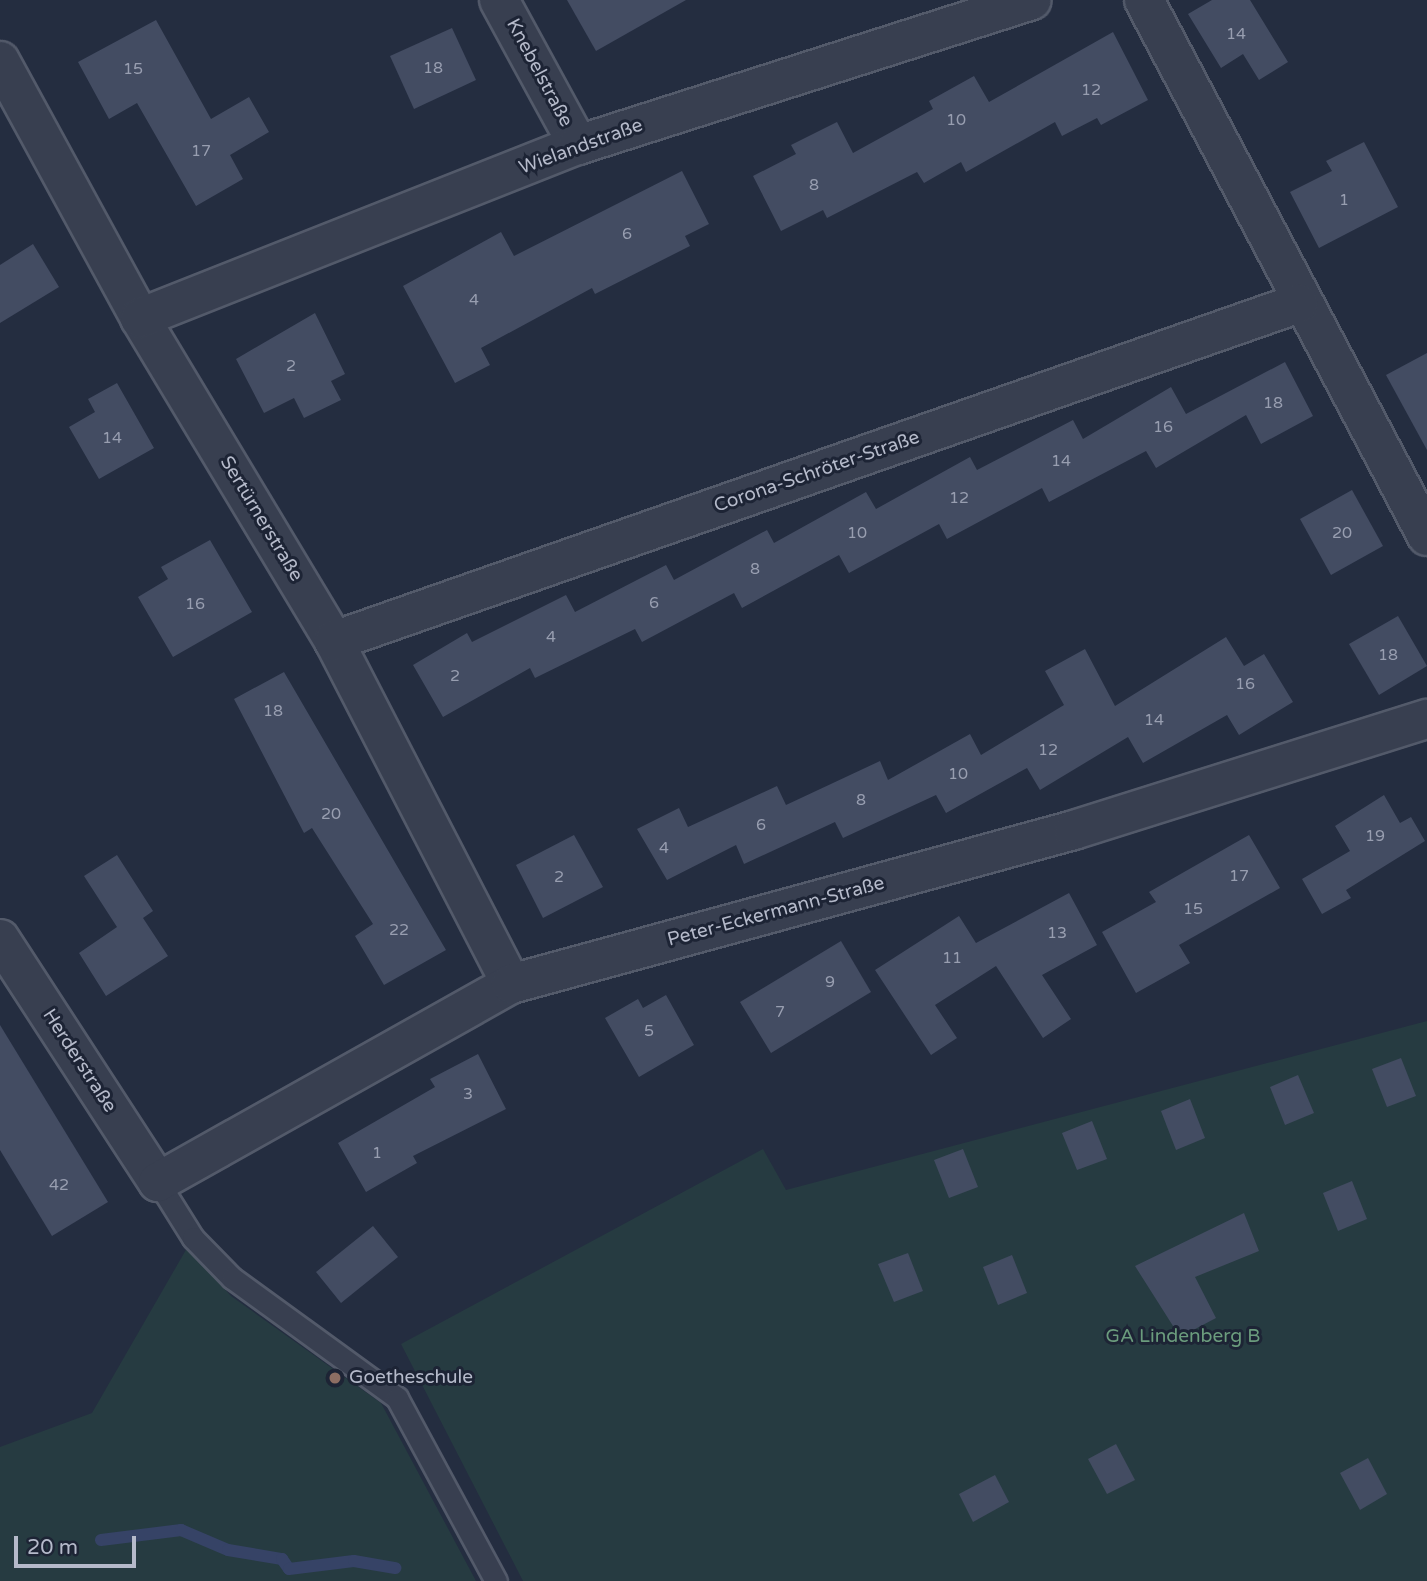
<!DOCTYPE html>
<meta charset="utf-8">
<style>
body{margin:0}
#map{position:relative;width:1427px;height:1581px;overflow:hidden;background:#242d40;font-family:"Varela Round",sans-serif}
div>[style]{position:absolute}
[style*='--x']{left:calc(var(--x)*1px);top:calc(var(--y)*1px);width:calc(var(--w)*1px);rotate:calc(var(--a)*1deg)}
.green>*{inset:0;background:#263b41}
.stream>*{height:12px;margin:-6px;padding:0 6px;transform-origin:6px;border-radius:6px;background:#364366}
.building>*{inset:0;background:#434c62}
.roads{filter:drop-shadow(2px 0 #535a6a) drop-shadow(-2px 0 #535a6a) drop-shadow(0 2px #535a6a) drop-shadow(0 -2px #535a6a)}
.service>*{height:21px;margin:-10.5px;padding:0 10.5px;transform-origin:10.5px;border-radius:10.5px;background:#383f50}
.minor>*{height:38px;margin:-19px;padding:0 19px;transform-origin:19px;border-radius:19px;background:#383f50}
.dots>*{width:19px;height:19px;translate:-50% -50%;box-sizing:border-box;border:4px solid #1d2435;border-radius:50%}
span{translate:-50% -50%;white-space:nowrap;text-align:center;line-height:1.15;-webkit-text-stroke:6px #1d2435;paint-order:stroke}
.number-label{font-size:16px;color:#989eb0}
.number-label span{-webkit-text-stroke-width:0}
.street-label{font-size:19px;color:#b5baca}
.park-label{font-size:19px;color:#6b9c7d}
.poi-label{font-size:19px;color:#b5baca}
.left{translate:0 -50%;text-align:left}
.scale{position:absolute;left:14px;top:1536px;width:122px;height:32px;box-sizing:border-box;border:4px solid #b5baca;border-top:0;padding-left:9px;font-size:21px;line-height:24px;white-space:nowrap;color:#b5baca;-webkit-text-stroke:5px #1d2435;paint-order:stroke}
</style>
<div id="map">
<div class="green">
<div style="clip-path:polygon(1427px 1021px,1427px 1581px,523px 1581px,401px 1344px,763px 1149px,786px 1190px)"></div>
<div style="clip-path:polygon(187px 1248px,231px 1296px,381px 1403px,476px 1581px,0 1581px,0 1447px,92px 1413px)"></div>
</div>
<div class="stream">
<div style="--x:101;--y:1540;--w:81;--a:-7.1"></div>
<div style="--x:181;--y:1530;--w:51;--a:23.1"></div>
<div style="--x:228;--y:1550;--w:55;--a:9.5"></div>
<div style="--x:282;--y:1559;--w:12;--a:55"></div>
<div style="--x:289;--y:1569;--w:65;--a:-7"></div>
<div style="--x:354;--y:1561;--w:42;--a:9.7"></div>
</div>
<div class="building">
<div style="clip-path:polygon(567px 0,686px 0,596px 51px)"></div>
<div style="clip-path:polygon(1212px 0,1250px 0,1288px 62px,1259px 80px,1243px 54px,1221px 68px,1188px 14px)"></div>
<div style="clip-path:polygon(156px 20px,211px 119px,249px 97px,269px 132px,230px 155px,243px 179px,196px 206px,137px 103px,109px 119px,78px 62px)"></div>
<div style="clip-path:polygon(452px 28px,476px 80px,414px 109px,390px 56px)"></div>
<div style="clip-path:polygon(1113px 32px,1148px 100px,1101px 125px,1097px 118px,1062px 136px,1055px 122px,966px 172px,961px 162px,924px 183px,917px 172px,827px 218px,823px 210px,781px 231px,753px 176px,796px 154px,791px 145px,837px 122px,853px 153px,933px 109px,929px 101px,974px 76px,989px 102px)"></div>
<div style="clip-path:polygon(1364px 142px,1398px 207px,1319px 248px,1290px 192px,1332px 171px,1326px 161px)"></div>
<div style="clip-path:polygon(682px 171px,709px 224px,685px 236px,690px 246px,595px 294px,592px 288px,481px 348px,490px 365px,455px 383px,403px 286px,501px 232px,514px 256px)"></div>
<div style="clip-path:polygon(33px 244px,59px 287px,0 323px,0 265px)"></div>
<div style="clip-path:polygon(315px 313px,345px 374px,331px 381px,341px 400px,304px 418px,294px 398px,264px 413px,236px 359px)"></div>
<div style="clip-path:polygon(1427px 353px,1427px 450px,1386px 375px)"></div>
<div style="clip-path:polygon(1285px 362px,1313px 416px,1261px 444px,1246px 415px,1156px 468px,1146px 451px,1049px 502px,1042px 488px,947px 539px,939px 524px,849px 573px,839px 555px,742px 608px,734px 593px,642px 642px,635px 629px,535px 678px,530px 668px,443px 717px,413px 665px,467px 633px,472px 642px,566px 595px,575px 612px,666px 565px,674px 580px,767px 530px,774px 543px,866px 492px,876px 509px,970px 457px,977px 470px,1073px 420px,1083px 439px,1171px 387px,1186px 414px)"></div>
<div style="clip-path:polygon(117px 383px,154px 448px,99px 479px,69px 427px,95px 412px,88px 399px)"></div>
<div style="clip-path:polygon(1352px 490px,1383px 546px,1331px 575px,1300px 519px)"></div>
<div style="clip-path:polygon(210px 540px,252px 612px,173px 657px,138px 597px,168px 579px,161px 567px)"></div>
<div style="clip-path:polygon(1398px 616px,1427px 666px,1379px 695px,1349px 644px)"></div>
<div style="clip-path:polygon(1226px 637px,1244px 666px,1264px 654px,1293px 702px,1239px 735px,1227px 715px,1143px 763px,1128px 737px,1040px 790px,1027px 768px,946px 813px,936px 795px,843px 838px,835px 822px,744px 864px,736px 845px,667px 880px,637px 829px,679px 808px,688px 827px,777px 786px,786px 805px,880px 761px,888px 780px,970px 734px,981px 755px,1064px 705px,1045px 671px,1085px 649px,1115px 706px)"></div>
<div style="clip-path:polygon(284px 672px,446px 950px,384px 985px,355px 936px,373px 924px,312px 828px,304px 833px,234px 699px)"></div>
<div style="clip-path:polygon(1384px 795px,1400px 823px,1411px 817px,1425px 841px,1346px 890px,1351px 898px,1322px 914px,1302px 879px,1350px 851px,1335px 826px)"></div>
<div style="clip-path:polygon(574px 835px,603px 887px,543px 918px,516px 865px)"></div>
<div style="clip-path:polygon(1249px 835px,1280px 888px,1179px 945px,1190px 963px,1136px 993px,1102px 932px,1156px 902px,1149px 892px)"></div>
<div style="clip-path:polygon(117px 855px,153px 911px,143px 918px,168px 956px,106px 996px,79px 953px,117px 927px,84px 876px)"></div>
<div style="clip-path:polygon(1069px 893px,1097px 945px,1042px 975px,1071px 1019px,1043px 1038px,996px 966px,935px 1005px,957px 1038px,931px 1055px,875px 970px,959px 916px,976px 943px)"></div>
<div style="clip-path:polygon(841px 941px,871px 992px,771px 1053px,740px 1002px)"></div>
<div style="clip-path:polygon(666px 995px,694px 1045px,639px 1077px,605px 1018px,638px 999px,643px 1008px)"></div>
<div style="clip-path:polygon(0 1025px,108px 1202px,52px 1236px,0 1150px)"></div>
<div style="clip-path:polygon(478px 1054px,506px 1109px,413px 1156px,417px 1163px,366px 1192px,338px 1143px,435px 1087px,430px 1079px)"></div>
<div style="clip-path:polygon(1401px 1058px,1416px 1096px,1387px 1107px,1372px 1069px)"></div>
<div style="clip-path:polygon(1298px 1075px,1314px 1113px,1285px 1125px,1270px 1087px)"></div>
<div style="clip-path:polygon(1190px 1099px,1205px 1138px,1176px 1150px,1161px 1111px)"></div>
<div style="clip-path:polygon(1092px 1121px,1107px 1159px,1077px 1170px,1062px 1133px)"></div>
<div style="clip-path:polygon(963px 1149px,978px 1187px,949px 1198px,934px 1160px)"></div>
<div style="clip-path:polygon(1352px 1181px,1367px 1219px,1338px 1231px,1323px 1193px)"></div>
<div style="clip-path:polygon(1244px 1213px,1259px 1251px,1195px 1277px,1216px 1318px,1180px 1337px,1135px 1266px)"></div>
<div style="clip-path:polygon(373px 1226px,398px 1257px,341px 1303px,316px 1272px)"></div>
<div style="clip-path:polygon(908px 1253px,923px 1291px,894px 1302px,878px 1264px)"></div>
<div style="clip-path:polygon(1012px 1255px,1027px 1293px,998px 1305px,983px 1267px)"></div>
<div style="clip-path:polygon(1116px 1444px,1135px 1480px,1107px 1494px,1088px 1459px)"></div>
<div style="clip-path:polygon(1368px 1458px,1387px 1494px,1360px 1510px,1340px 1473px)"></div>
<div style="clip-path:polygon(995px 1475px,1009px 1502px,973px 1522px,959px 1494px)"></div>
</div>
<div class="roads">
<div class="service">
<div style="--x:158;--y:1182;--w:66;--a:58"></div>
<div style="--x:193;--y:1238;--w:56;--a:45.7"></div>
<div style="--x:232;--y:1278;--w:204;--a:36"></div>
<div style="--x:397;--y:1398;--w:208;--a:61.6"></div>
</div>
<div class="minor">
<div style="--x:499;--y:0;--w:165;--a:61.4"></div>
<div style="--x:1144;--y:0;--w:606;--a:62.17"></div>
<div style="--x:0;--y:61;--w:293;--a:61.4"></div>
<div style="--x:140;--y:318;--w:377;--a:59"></div>
<div style="--x:334;--y:641;--w:386;--a:62.7"></div>
<div style="--x:140;--y:318;--w:471;--a:-21.6"></div>
<div style="--x:578;--y:145;--w:476;--a:-17.7"></div>
<div style="--x:334;--y:641;--w:1022;--a:-19.3"></div>
<div style="--x:0;--y:939;--w:290;--a:57"></div>
<div style="--x:158;--y:1182;--w:405;--a:-29.3"></div>
<div style="--x:511;--y:984;--w:584;--a:-15.3"></div>
<div style="--x:1074;--y:830;--w:370;--a:-17.5"></div>
</div>
</div>
<div class="dots">
<div style="left:335px;top:1378px;background:#8d6e63"></div>
</div>
<div class="number-label">
<span style="left:1236px;top:34px">14</span>
<span style="left:433px;top:68px">18</span>
<span style="left:133px;top:69px">15</span>
<span style="left:1091px;top:90px">12</span>
<span style="left:956px;top:120px">10</span>
<span style="left:201px;top:151px">17</span>
<span style="left:814px;top:185px">8</span>
<span style="left:1344px;top:200px">1</span>
<span style="left:627px;top:234px">6</span>
<span style="left:474px;top:300px">4</span>
<span style="left:291px;top:366px">2</span>
<span style="left:1273px;top:403px">18</span>
<span style="left:1163px;top:427px">16</span>
<span style="left:112px;top:438px">14</span>
<span style="left:1061px;top:461px">14</span>
<span style="left:959px;top:498px">12</span>
<span style="left:857px;top:533px">10</span>
<span style="left:1342px;top:533px">20</span>
<span style="left:755px;top:569px">8</span>
<span style="left:654px;top:603px">6</span>
<span style="left:195px;top:604px">16</span>
<span style="left:551px;top:637px">4</span>
<span style="left:1388px;top:655px">18</span>
<span style="left:455px;top:676px">2</span>
<span style="left:1245px;top:684px">16</span>
<span style="left:273px;top:711px">18</span>
<span style="left:1154px;top:720px">14</span>
<span style="left:1048px;top:750px">12</span>
<span style="left:958px;top:774px">10</span>
<span style="left:861px;top:800px">8</span>
<span style="left:331px;top:814px">20</span>
<span style="left:761px;top:825px">6</span>
<span style="left:1375px;top:836px">19</span>
<span style="left:664px;top:848px">4</span>
<span style="left:1239px;top:876px">17</span>
<span style="left:559px;top:877px">2</span>
<span style="left:1193px;top:909px">15</span>
<span style="left:399px;top:930px">22</span>
<span style="left:1057px;top:933px">13</span>
<span style="left:952px;top:958px">11</span>
<span style="left:830px;top:982px">9</span>
<span style="left:780px;top:1012px">7</span>
<span style="left:649px;top:1031px">5</span>
<span style="left:468px;top:1094px">3</span>
<span style="left:377px;top:1153px">1</span>
<span style="left:59px;top:1185px">42</span>
</div>
<div class="street-label">
<span style="left:539px;top:73px;rotate:62deg">Knebelstraße</span>
<span style="left:581px;top:147px;rotate:-20deg">Wielandstraße</span>
<span style="left:817px;top:472px;rotate:-19deg">Corona-Schröter-Straße</span>
<span style="left:261px;top:519px;rotate:59deg">Sertürnerstraße</span>
<span style="left:776px;top:912px;rotate:-15deg">Peter-Eckermann-Straße</span>
<span style="left:79px;top:1061px;rotate:57deg">Herderstraße</span>
</div>
<div class="park-label">
<span style="left:1183px;top:1337px">GA Lindenberg B</span>
</div>
<div class="poi-label">
<span class="left" style="left:349px;top:1378px">Goetheschule</span>
</div>
<div class="scale">20 m</div>
</div>
